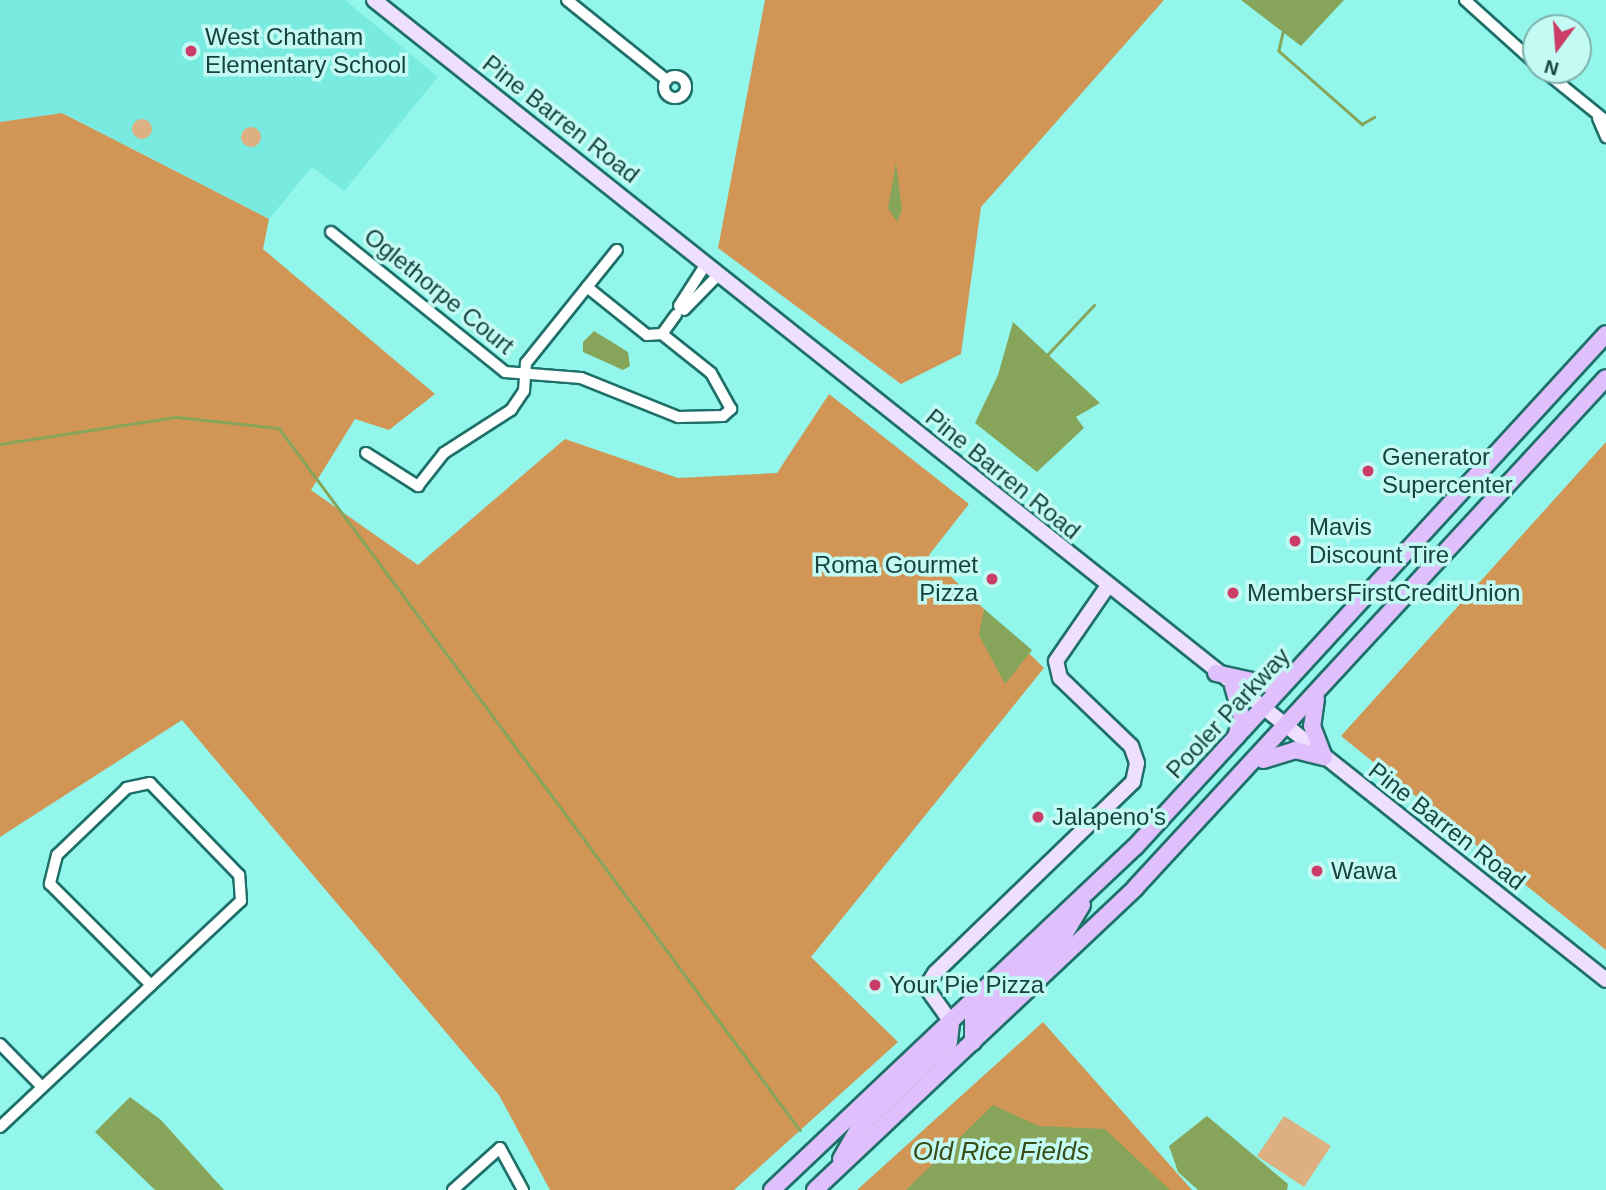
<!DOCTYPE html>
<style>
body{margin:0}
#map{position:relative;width:1606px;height:1190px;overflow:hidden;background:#92f6eb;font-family:Helvetica,sans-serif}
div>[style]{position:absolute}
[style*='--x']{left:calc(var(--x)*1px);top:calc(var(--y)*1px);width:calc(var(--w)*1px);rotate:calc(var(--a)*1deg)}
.built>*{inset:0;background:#79eadf}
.green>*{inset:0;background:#ddb082}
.round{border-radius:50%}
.forest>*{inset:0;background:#d19656}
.water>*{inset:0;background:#87a55a}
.stream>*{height:2.5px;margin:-1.25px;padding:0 1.25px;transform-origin:1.25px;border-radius:1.25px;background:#87a55a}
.roads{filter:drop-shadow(2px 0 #1e7069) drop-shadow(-2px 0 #1e7069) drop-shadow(0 2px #1e7069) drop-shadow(0 -2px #1e7069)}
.street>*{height:10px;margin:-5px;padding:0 5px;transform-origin:5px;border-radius:5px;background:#fff}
.street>.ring{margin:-5px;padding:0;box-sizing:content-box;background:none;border:10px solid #fff;border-radius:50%}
.secondary>*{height:14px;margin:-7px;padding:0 7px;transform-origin:7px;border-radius:7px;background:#efdffe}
.primary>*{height:16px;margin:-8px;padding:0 8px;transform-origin:8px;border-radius:8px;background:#dfbffc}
.dots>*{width:19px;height:19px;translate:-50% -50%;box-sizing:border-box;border:4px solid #c3fbf4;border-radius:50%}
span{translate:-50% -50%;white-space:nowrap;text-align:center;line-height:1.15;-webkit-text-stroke:7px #c3fbf4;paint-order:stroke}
.poi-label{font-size:24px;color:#194340}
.left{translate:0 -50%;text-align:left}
.right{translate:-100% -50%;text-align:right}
.street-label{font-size:24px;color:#194340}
.water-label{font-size:26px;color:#394d17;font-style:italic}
.north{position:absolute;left:1522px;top:14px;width:70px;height:70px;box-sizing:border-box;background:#c3fbf4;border:2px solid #7fb1ac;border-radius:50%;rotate:196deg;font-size:19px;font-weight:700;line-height:28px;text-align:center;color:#194340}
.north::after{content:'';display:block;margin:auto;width:24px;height:32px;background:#cb3c67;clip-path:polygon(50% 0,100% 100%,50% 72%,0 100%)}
</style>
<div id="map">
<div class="built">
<div style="clip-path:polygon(0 0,345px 0,438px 77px,344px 191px,312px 167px,269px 219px,63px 113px,0 122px)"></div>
</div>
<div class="green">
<div class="round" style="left:132px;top:119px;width:20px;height:20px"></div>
<div class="round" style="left:241px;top:127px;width:20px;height:20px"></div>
<div style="clip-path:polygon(1284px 1116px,1331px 1146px,1304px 1187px,1257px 1156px)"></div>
</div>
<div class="forest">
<div style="clip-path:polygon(765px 0,1164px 0,981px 207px,961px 354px,901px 384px,718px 248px)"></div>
<div style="clip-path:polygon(62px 113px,269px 219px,263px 249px,435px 394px,389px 430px,355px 419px,311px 490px,418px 565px,565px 439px,678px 478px,777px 473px,829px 394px,969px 504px,929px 555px,1044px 668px,811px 957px,898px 1042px,734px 1190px,550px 1190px,499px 1095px,182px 720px,0 837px,0 122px)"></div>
<div style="clip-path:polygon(1606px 442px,1606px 950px,1341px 736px)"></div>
<div style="clip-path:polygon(1043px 1022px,1192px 1190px,857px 1190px)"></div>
</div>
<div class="water">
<div style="clip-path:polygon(1241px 0,1344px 0,1301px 46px)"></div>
<div style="clip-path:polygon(896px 162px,902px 210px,897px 222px,888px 208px)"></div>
<div style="clip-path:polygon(1013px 322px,1100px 403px,1076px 417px,1084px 428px,1037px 472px,975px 423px,998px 375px)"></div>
<div style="clip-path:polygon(594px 331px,628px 352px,630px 366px,623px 370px,583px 352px,583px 342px)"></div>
<div style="clip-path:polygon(984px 609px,1032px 650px,1005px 684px,979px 635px)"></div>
<div style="clip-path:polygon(130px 1097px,161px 1120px,224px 1190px,155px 1190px,95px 1132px)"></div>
<div style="clip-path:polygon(993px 1105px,1039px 1126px,1105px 1129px,1170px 1190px,906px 1190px)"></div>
<div style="clip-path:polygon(1207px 1116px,1288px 1184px,1287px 1190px,1198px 1190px,1178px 1172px,1169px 1146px)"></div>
</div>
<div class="stream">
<div style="--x:1283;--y:33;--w:18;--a:103"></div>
<div style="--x:1279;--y:51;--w:111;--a:41.3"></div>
<div style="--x:1362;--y:124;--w:14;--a:-30"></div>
<div style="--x:1048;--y:354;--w:67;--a:-46.8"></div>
<div style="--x:0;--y:444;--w:179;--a:-8.7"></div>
<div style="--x:177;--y:417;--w:103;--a:6.2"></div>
<div style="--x:279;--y:428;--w:874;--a:53.42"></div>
</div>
<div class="roads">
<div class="street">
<div style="--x:567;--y:0;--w:128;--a:38.7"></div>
<div style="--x:1465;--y:0;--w:96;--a:42"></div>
<div style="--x:1543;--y:70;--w:81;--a:39"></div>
<div class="ring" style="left:664px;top:76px;width:12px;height:12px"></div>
<div style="--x:1598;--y:118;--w:21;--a:67"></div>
<div style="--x:331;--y:232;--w:223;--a:38.8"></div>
<div style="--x:505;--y:372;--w:76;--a:4.5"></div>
<div style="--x:581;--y:378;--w:105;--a:21.9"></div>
<div style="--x:678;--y:417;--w:45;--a:-1.3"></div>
<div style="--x:723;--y:416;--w:11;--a:-41"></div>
<div style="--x:731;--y:409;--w:41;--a:-119.1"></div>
<div style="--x:711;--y:373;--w:63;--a:-141.5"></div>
<div style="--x:587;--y:287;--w:77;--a:38.7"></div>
<div style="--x:647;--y:335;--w:15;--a:-4"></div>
<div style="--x:662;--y:334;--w:24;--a:-54"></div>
<div style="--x:679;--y:306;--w:50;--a:-57.3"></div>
<div style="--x:684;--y:310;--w:50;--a:-45.8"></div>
<div style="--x:366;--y:453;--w:62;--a:32.4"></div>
<div style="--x:418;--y:486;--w:42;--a:-51.8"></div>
<div style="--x:444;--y:453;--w:80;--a:-32.7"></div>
<div style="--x:511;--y:410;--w:23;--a:-56"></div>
<div style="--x:524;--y:391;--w:28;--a:-86"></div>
<div style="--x:526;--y:363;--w:145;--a:-51.2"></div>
<div style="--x:0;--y:1044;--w:56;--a:45.7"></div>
<div style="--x:0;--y:1127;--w:330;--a:-43.2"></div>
<div style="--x:241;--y:901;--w:26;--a:-94"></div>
<div style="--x:239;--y:875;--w:128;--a:-134.1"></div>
<div style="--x:150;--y:783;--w:24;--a:168"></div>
<div style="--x:127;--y:788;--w:97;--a:136.3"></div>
<div style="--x:57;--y:855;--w:30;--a:104"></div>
<div style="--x:50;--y:884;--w:143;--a:45"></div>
<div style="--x:453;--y:1190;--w:63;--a:-41.8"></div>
<div style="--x:500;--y:1148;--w:48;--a:61.3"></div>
</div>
<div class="secondary">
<div style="--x:374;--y:0;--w:1574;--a:38.5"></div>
<div style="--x:951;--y:1022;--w:43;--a:-125.5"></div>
<div style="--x:926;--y:987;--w:17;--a:-57"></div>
<div style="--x:935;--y:973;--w:275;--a:-44"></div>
<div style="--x:1133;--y:782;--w:19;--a:-78"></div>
<div style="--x:1137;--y:763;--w:18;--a:-109"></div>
<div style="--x:1131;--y:746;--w:98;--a:-136.2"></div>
<div style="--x:1060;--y:678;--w:17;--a:-103"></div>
<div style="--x:1056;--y:661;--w:90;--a:-55.4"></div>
</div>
<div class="primary">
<div style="--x:1216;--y:673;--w:51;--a:12.4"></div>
<div style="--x:1266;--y:684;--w:28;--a:-19"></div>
<div style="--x:1233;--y:686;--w:32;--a:74"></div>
<div style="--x:1242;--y:717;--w:21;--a:107"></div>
<div style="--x:1316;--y:699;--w:27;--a:98"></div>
<div style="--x:1312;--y:726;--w:33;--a:69"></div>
<div style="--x:1263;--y:760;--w:34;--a:-17"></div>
<div style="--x:1295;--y:750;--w:30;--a:14"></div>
<div style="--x:973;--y:1042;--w:22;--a:-90"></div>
<div style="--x:973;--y:1020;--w:125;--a:-43"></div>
<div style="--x:1064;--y:935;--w:35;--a:-59"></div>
<div style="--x:841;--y:1159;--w:38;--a:-60"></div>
<div style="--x:860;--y:1126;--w:122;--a:-43.3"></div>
<div style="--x:949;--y:1042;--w:20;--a:-84"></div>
<div style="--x:772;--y:1190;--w:499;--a:-43.4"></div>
<div style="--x:1135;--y:847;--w:696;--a:-47.44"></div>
<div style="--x:815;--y:1190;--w:440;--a:-43.3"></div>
<div style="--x:1135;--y:888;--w:694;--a:-47.28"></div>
</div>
</div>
<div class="dots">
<div style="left:191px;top:51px;background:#cb3c67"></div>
<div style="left:1368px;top:471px;background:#cb3c67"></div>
<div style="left:1295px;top:541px;background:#cb3c67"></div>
<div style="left:992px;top:579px;background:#cb3c67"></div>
<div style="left:1233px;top:593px;background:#cb3c67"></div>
<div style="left:1038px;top:817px;background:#cb3c67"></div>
<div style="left:1317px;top:871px;background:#cb3c67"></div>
<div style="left:875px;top:985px;background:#cb3c67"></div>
</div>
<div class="poi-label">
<span class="left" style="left:205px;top:51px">West Chatham<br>Elementary School</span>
<span class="left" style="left:1382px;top:471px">Generator<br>Supercenter</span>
<span class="left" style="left:1309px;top:541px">Mavis<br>Discount Tire</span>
<span class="right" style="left:978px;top:579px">Roma Gourmet<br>Pizza</span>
<span class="left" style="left:1247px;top:593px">MembersFirstCreditUnion</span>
<span class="left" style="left:1052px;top:817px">Jalapeno's</span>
<span class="left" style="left:1331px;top:871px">Wawa</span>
<span class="left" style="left:889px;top:985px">Your Pie Pizza</span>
</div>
<div class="street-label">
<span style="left:561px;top:119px;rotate:38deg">Pine Barren Road</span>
<span style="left:439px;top:291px;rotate:39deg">Oglethorpe Court</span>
<span style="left:1003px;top:474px;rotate:39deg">Pine Barren Road</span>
<span style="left:1228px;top:713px;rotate:-47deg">Pooler Parkway</span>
<span style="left:1447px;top:826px;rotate:38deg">Pine Barren Road</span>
</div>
<div class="water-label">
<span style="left:1001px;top:1152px">Old Rice Fields</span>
</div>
<div class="north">N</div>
</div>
